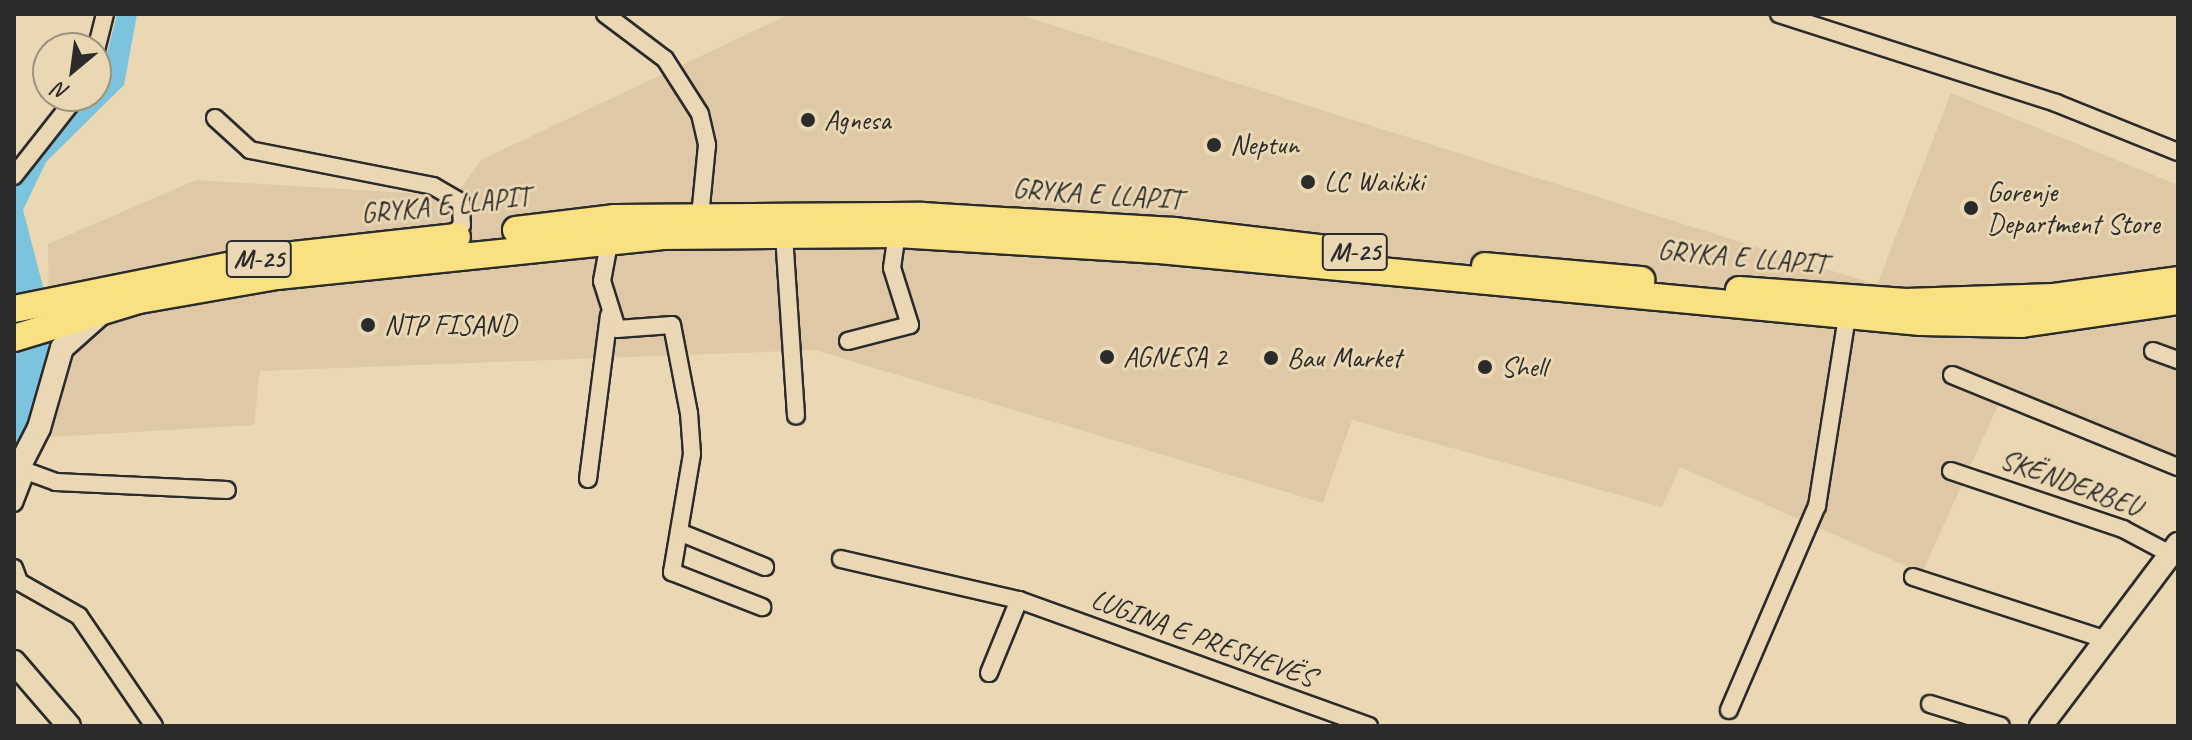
<!DOCTYPE html>
<meta charset="utf-8">
<style>
body{margin:0}
#map{position:relative;width:2192px;height:740px;overflow:hidden;background:#ead7b4;font-family:Caveat,sans-serif}
div>[style]{position:absolute}
[style*='--x']{left:calc(var(--x)*1px);top:calc(var(--y)*1px);width:calc(var(--w)*1px);rotate:calc(var(--a)*1deg)}
.built>*{inset:0;background:#dec8a6}
.water>*{inset:0;background:#7cc4dd}
.roads{filter:drop-shadow(2px 0 #2b2b2b) drop-shadow(-2px 0 #2b2b2b) drop-shadow(0 2px #2b2b2b) drop-shadow(0 -2px #2b2b2b)}
.minor>*{height:16px;margin:-8px;padding:0 8px;transform-origin:8px;border-radius:8px;background:#ead7b4}
.secondary>*{height:22px;margin:-11px;padding:0 11px;transform-origin:11px;border-radius:11px;background:#ead7b4}
.primary>*{height:26px;margin:-13px;padding:0 13px;transform-origin:13px;border-radius:13px;background:#f9e181}
.dots>*{width:22px;height:22px;translate:-50% -50%;box-sizing:border-box;border:4px solid #ead7b4;border-radius:50%}
span{translate:-50% -50%;white-space:nowrap;text-align:center;line-height:1.15;-webkit-text-stroke:6px #ead7b4;paint-order:stroke}
.shield-label span{padding:2px 6px;background:#ead7b4;border:2px solid;border-radius:6px;-webkit-text-stroke-width:0}
.shield-label{font-size:26px;color:#2b2b2b;font-weight:700}
.poi-label{font-size:28px;color:#2b2b2b}
.left{translate:0 -50%;text-align:left}
.street-label{font-size:28px;color:#2b2b2b}
.frame{position:absolute;inset:0;border:16px solid #2b2b2b;pointer-events:none}
.north{position:absolute;left:32px;top:32px;width:80px;height:80px;box-sizing:border-box;background:#ead7b4;border:2px solid #9e927d;border-radius:50%;rotate:209deg;font-size:22px;font-weight:700;line-height:32px;text-align:center;color:#2b2b2b}
.north::after{content:'';display:block;margin:auto;width:28px;height:36px;background:#2b2b2b;clip-path:polygon(50% 0,100% 100%,50% 72%,0 100%)}
</style>
<div id="map">
<div class="built">
<div style="clip-path:polygon(790px 14px,1017px 14px,1877px 285px,1951px 93px,2178px 185px,2178px 465px,2003px 394px,1922px 573px,1680px 467px,1662px 507px,1352px 420px,1323px 503px,815px 350px,260px 371px,254px 425px,51px 437px,48px 244px,196px 180px,456px 196px,481px 160px)"></div>
</div>
<div class="water">
<div style="clip-path:polygon(117px 14px,137px 14px,124px 85px,46px 162px,23px 210px,56px 336px,42px 413px,14px 472px,14px 164px,96px 96px)"></div>
</div>
<div class="roads">
<div class="minor">
<div style="--x:605;--y:14;--w:75;--a:36.9"></div>
<div style="--x:665;--y:59;--w:65;--a:57.5"></div>
<div style="--x:700;--y:114;--w:32;--a:77"></div>
<div style="--x:707;--y:145;--w:72;--a:95.6"></div>
<div style="--x:1779;--y:14;--w:291;--a:17.8"></div>
<div style="--x:2056;--y:103;--w:131;--a:21.9"></div>
<div style="--x:96;--y:50;--w:37;--a:-76"></div>
<div style="--x:215;--y:118;--w:47;--a:42.4"></div>
<div style="--x:250;--y:150;--w:187;--a:11.1"></div>
<div style="--x:433;--y:186;--w:32;--a:30"></div>
<div style="--x:461;--y:202;--w:23;--a:88"></div>
<div style="--x:462;--y:225;--w:16;--a:133"></div>
<div style="--x:14;--y:176;--w:102;--a:-51.8"></div>
<div style="--x:784;--y:235;--w:181;--a:86.2"></div>
<div style="--x:610;--y:238;--w:44;--a:100.5"></div>
<div style="--x:602;--y:281;--w:50;--a:72.6"></div>
<div style="--x:617;--y:329;--w:55;--a:-4.2"></div>
<div style="--x:672;--y:325;--w:90;--a:79.1"></div>
<div style="--x:689;--y:413;--w:41;--a:85.8"></div>
<div style="--x:692;--y:454;--w:120;--a:99.6"></div>
<div style="--x:672;--y:572;--w:97;--a:21.3"></div>
<div style="--x:848;--y:341;--w:64;--a:-14.5"></div>
<div style="--x:910;--y:325;--w:60;--a:-107.5"></div>
<div style="--x:892;--y:268;--w:34;--a:-82"></div>
<div style="--x:2153;--y:351;--w:27;--a:20"></div>
<div style="--x:1952;--y:375;--w:244;--a:22.2"></div>
<div style="--x:1951;--y:471;--w:182;--a:18.6"></div>
<div style="--x:2123;--y:529;--w:53;--a:28"></div>
<div style="--x:588;--y:479;--w:165;--a:-82.7"></div>
<div style="--x:14;--y:503;--w:34;--a:-69"></div>
<div style="--x:26;--y:471;--w:32;--a:20"></div>
<div style="--x:56;--y:482;--w:171;--a:2.7"></div>
<div style="--x:679;--y:532;--w:93;--a:22.1"></div>
<div style="--x:841;--y:559;--w:183;--a:13"></div>
<div style="--x:1019;--y:600;--w:372;--a:19.8"></div>
<div style="--x:14;--y:568;--w:15;--a:70"></div>
<div style="--x:19;--y:582;--w:69;--a:29.5"></div>
<div style="--x:79;--y:616;--w:133;--a:55.7"></div>
<div style="--x:1913;--y:577;--w:201;--a:18"></div>
<div style="--x:989;--y:673;--w:79;--a:-67.7"></div>
<div style="--x:1930;--y:704;--w:74;--a:17.2"></div>
<div style="--x:1729;--y:710;--w:222;--a:-66.7"></div>
<div style="--x:1817;--y:506;--w:192;--a:-81"></div>
</div>
<div class="secondary">
<div style="--x:14;--y:477;--w:55;--a:-63"></div>
<div style="--x:39;--y:428;--w:83;--a:-74"></div>
<div style="--x:62;--y:348;--w:50;--a:-41.7"></div>
<div style="--x:14;--y:662;--w:84;--a:49.3"></div>
<div style="--x:2041;--y:726;--w:228;--a:-53"></div>
</div>
<div class="primary">
<div style="--x:516;--y:230;--w:100;--a:-6.9"></div>
<div style="--x:615;--y:218;--w:307;--a:-0.4"></div>
<div style="--x:922;--y:216;--w:252;--a:3.4"></div>
<div style="--x:1174;--y:231;--w:197;--a:6.7"></div>
<div style="--x:1485;--y:266;--w:157;--a:5.1"></div>
<div style="--x:1739;--y:290;--w:167;--a:4.1"></div>
<div style="--x:1906;--y:302;--w:148;--a:-1.9"></div>
<div style="--x:2054;--y:297;--w:125;--a:-7.8"></div>
<div style="--x:14;--y:309;--w:257;--a:-11.4"></div>
<div style="--x:266;--y:258;--w:192;--a:-6.3"></div>
<div style="--x:14;--y:338;--w:131;--a:-16.9"></div>
<div style="--x:139;--y:300;--w:140;--a:-9.9"></div>
<div style="--x:277;--y:276;--w:386;--a:-5.9"></div>
<div style="--x:661;--y:236;--w:236;--a:-0.5"></div>
<div style="--x:897;--y:234;--w:262;--a:3.5"></div>
<div style="--x:1159;--y:250;--w:765;--a:5.4"></div>
<div style="--x:1921;--y:322;--w:101;--a:1.1"></div>
<div style="--x:2022;--y:324;--w:158;--a:-8.4"></div>
</div>
</div>
<div class="dots">
<div style="left:808px;top:120px;background:#2b2b2b"></div>
<div style="left:1214px;top:145px;background:#2b2b2b"></div>
<div style="left:1308px;top:182px;background:#2b2b2b"></div>
<div style="left:1971px;top:208px;background:#2b2b2b"></div>
<div style="left:368px;top:325px;background:#2b2b2b"></div>
<div style="left:1107px;top:357px;background:#2b2b2b"></div>
<div style="left:1271px;top:358px;background:#2b2b2b"></div>
<div style="left:1485px;top:367px;background:#2b2b2b"></div>
</div>
<div class="shield-label">
<span style="left:1355px;top:252px">M-25</span>
<span style="left:259px;top:259px">M-25</span>
</div>
<div class="poi-label">
<span class="left" style="left:824px;top:120px">Agnesa</span>
<span class="left" style="left:1230px;top:145px">Neptun</span>
<span class="left" style="left:1324px;top:182px">LC Waikiki</span>
<span class="left" style="left:1987px;top:208px">Gorenje<br>Department Store</span>
<span class="left" style="left:384px;top:325px">NTP FISAND</span>
<span class="left" style="left:1123px;top:357px">AGNESA 2</span>
<span class="left" style="left:1287px;top:358px">Bau Market</span>
<span class="left" style="left:1501px;top:367px">Shell</span>
</div>
<div class="street-label">
<span style="left:1097px;top:194px;rotate:4deg">GRYKA E LLAPIT</span>
<span style="left:445px;top:205px;rotate:-6deg">GRYKA E LLAPIT</span>
<span style="left:1742px;top:257px;rotate:5deg">GRYKA E LLAPIT</span>
<span style="left:2071px;top:483px;rotate:20deg">SKËNDERBEU</span>
<span style="left:1203px;top:638px;rotate:20deg">LUGINA E PRESHEVËS</span>
</div>
<div class="frame"></div>
<div class="north">N</div>
</div>
